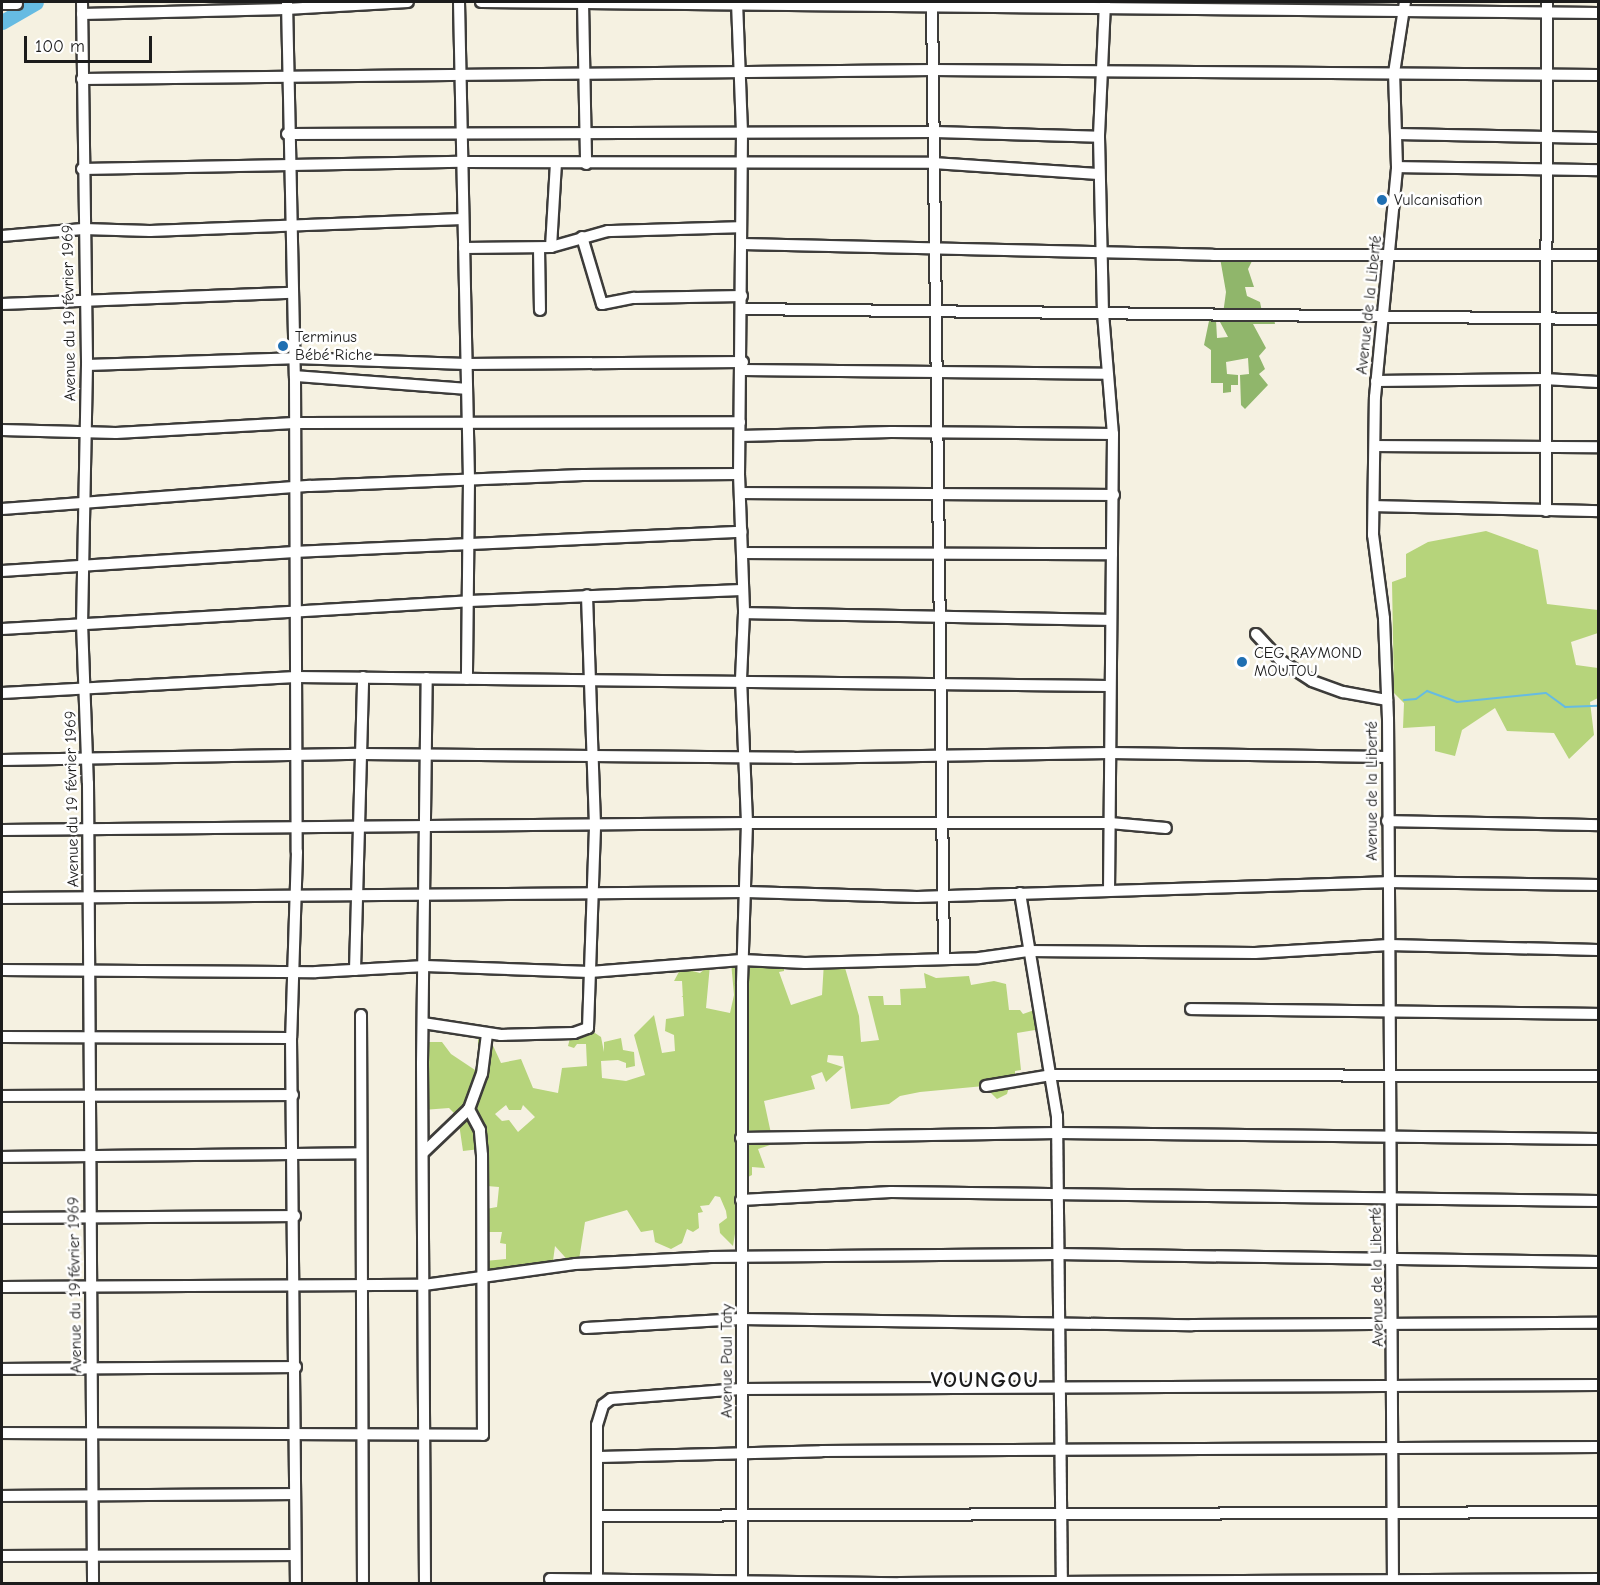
<!DOCTYPE html>
<meta charset="utf-8">
<style>
body{margin:0}
#map{position:relative;width:1600px;height:1585px;overflow:hidden;background:#f5f1e1;font-family:"Comic Neue",sans-serif}
div>[style]{position:absolute}
[style*='--x']{left:calc(var(--x)*1px);top:calc(var(--y)*1px);width:calc(var(--w)*1px);rotate:calc(var(--a)*1deg)}
.green>*{inset:0;background:#b6d47b}
.forest>*{inset:0;background:#90b66b}
.stream>*{height:2px;margin:-1px;padding:0 1px;transform-origin:1px;border-radius:1px;background:#66bbe2}
.river>*{height:15px;margin:-7.5px;padding:0 7.5px;transform-origin:7.5px;border-radius:7.5px;background:#66bbe2}
.roads{filter:drop-shadow(2px 0 #3d3c3a) drop-shadow(-2px 0 #3d3c3a) drop-shadow(0 2px #3d3c3a) drop-shadow(0 -2px #3d3c3a)}
.minor>*{height:10px;margin:-5px;padding:0 5px;transform-origin:5px;border-radius:5px;background:#fff}
.dots>*{width:16px;height:16px;translate:-50% -50%;box-sizing:border-box;border:3px solid #fff;border-radius:50%}
span{translate:-50% -50%;white-space:nowrap;text-align:center;line-height:1.15;-webkit-text-stroke:5px #fff;paint-order:stroke}
.poi-label{font-size:16px;color:#1c1c1c}
.left{translate:0 -50%;text-align:left}
.street-label{font-size:16px;color:#1c1c1c}
.district-label{font-size:22px;color:#1c1c1c;font-weight:700;letter-spacing:1.5px}
.frame{position:absolute;inset:0;border:3px solid #1c1c1c;pointer-events:none}
.scale{position:absolute;left:24px;top:36px;width:128px;height:27px;box-sizing:border-box;border:3px solid #1c1c1c;border-top:0;padding-left:8px;font-size:18px;line-height:21px;white-space:nowrap;color:#1c1c1c;-webkit-text-stroke:4px #fff;paint-order:stroke}
</style>
<div id="map">
<div class="green">
<div style="clip-path:polygon(1486px 531px,1538px 550px,1547px 604px,1598px 610px,1598px 633px,1571px 642px,1576px 665px,1598px 668px,1598px 698px,1590px 702px,1594px 735px,1569px 759px,1554px 733px,1507px 731px,1495px 708px,1462px 730px,1455px 756px,1435px 751px,1435px 726px,1403px 728px,1404px 703px,1394px 693px,1392px 582px,1406px 577px,1406px 554px,1428px 542px)"></div>
<div style="clip-path:polygon(evenodd,740px 961px,746px 971px,749px 961px,761px 961px,762px 968px,767px 967px,765px 961px,784px 962px,784px 971px,779px 972px,791px 1005px,822px 995px,824px 962px,843px 961px,859px 1016px,861px 1042px,879px 1040px,868px 996px,883px 996px,884px 1005px,901px 1005px,900px 989px,926px 988px,924px 973px,936px 978px,969px 976px,971px 985px,994px 981px,1006px 984px,1009px 1010px,1020px 1010px,1023px 1014px,1040px 1008px,1041px 1029px,1017px 1033px,1021px 1070px,1015px 1071px,1015px 1087px,1009px 1087px,1007px 1094px,997px 1099px,984px 1086px,920px 1092px,900px 1096px,889px 1104px,851px 1109px,843px 1056px,828px 1055px,827px 1062px,843px 1067px,826px 1082px,822px 1072px,811px 1076px,815px 1089px,764px 1101px,772px 1138px,793px 1137px,758px 1149px,765px 1168px,752px 1167px,752px 1175px,744px 1179px,733px 1246px,720px 1233px,719px 1224px,727px 1218px,726px 1211px,720px 1197px,715px 1196px,709px 1205px,700px 1206px,703px 1212px,698px 1213px,699px 1228px,693px 1232px,687px 1229px,682px 1243px,671px 1249px,655px 1242px,653px 1230px,641px 1232px,627px 1210px,585px 1222px,578px 1266px,573px 1266px,555px 1246px,553px 1261px,521px 1265px,497px 1275px,487px 1273px,485px 1261px,506px 1259px,506px 1244px,500px 1243px,502px 1232px,487px 1232px,486px 1209px,497px 1207px,499px 1187px,487px 1186px,480px 1149px,463px 1151px,458px 1117px,449px 1108px,423px 1110px,425px 1042px,442px 1042px,451px 1054px,478px 1072px,478px 1038px,489px 1037px,501px 1063px,521px 1059px,533px 1088px,558px 1093px,562px 1068px,587px 1066px,586px 1044px,577px 1044px,574px 1048px,568px 1046px,571px 1034px,592px 1031px,601px 1037px,604px 1052px,604px 1042px,621px 1038px,623px 1050px,634px 1052px,635px 1066px,626px 1068px,626px 1063px,618px 1060px,601px 1061px,602px 1078px,626px 1081px,645px 1075px,634px 1035px,654px 1015px,662px 1053px,675px 1051px,674px 1035px,665px 1031px,666px 1019px,684px 1016px,682px 981px,674px 981px,681px 968px,700px 973px,710px 965px,706px 1008px,730px 1013px,734px 995px,731px 962px,740px 961px,506px 1105px,509px 1110px,521px 1110px,523px 1105px,535px 1117px,518px 1132px,509px 1120px,502px 1121px,495px 1114px,506px 1105px)"></div>
</div>
<div class="forest">
<div style="clip-path:polygon(1220px 258px,1253px 259px,1248px 269px,1254px 287px,1245px 287px,1247px 296px,1260px 302px,1262px 312px,1273px 312px,1275px 324px,1253px 324px,1266px 348px,1259px 356px,1265px 369px,1259px 374px,1268px 385px,1245px 409px,1241px 405px,1240px 375px,1249px 374px,1248px 358px,1226px 362px,1227px 374px,1238px 375px,1238px 385px,1231px 385px,1231px 392px,1223px 393px,1223px 383px,1211px 383px,1211px 350px,1204px 345px,1209px 321px,1216px 320px,1217px 338px,1228px 337px,1220px 322px,1227px 318px,1223px 314px,1226px 292px)"></div>
</div>
<div class="stream">
<div style="--x:1404;--y:700;--w:12;--a:-5"></div>
<div style="--x:1416;--y:699;--w:14;--a:-36"></div>
<div style="--x:1427;--y:691;--w:32;--a:20"></div>
<div style="--x:1457;--y:702;--w:89;--a:-5.8"></div>
<div style="--x:1546;--y:693;--w:24;--a:36"></div>
<div style="--x:1565;--y:707;--w:33;--a:-2"></div>
</div>
<div class="river">
<div style="--x:2;--y:22;--w:39;--a:-30"></div>
</div>
<div class="roads">
<div class="minor">
<div style="--x:82;--y:2;--w:363;--a:89.2"></div>
<div style="--x:87;--y:365;--w:258;--a:91.1"></div>
<div style="--x:82;--y:623;--w:160;--a:87.9"></div>
<div style="--x:88;--y:783;--w:801;--a:89.64"></div>
<div style="--x:287;--y:2;--w:374;--a:88.8"></div>
<div style="--x:295;--y:376;--w:476;--a:89.8"></div>
<div style="--x:297;--y:852;--w:186;--a:91.8"></div>
<div style="--x:291;--y:1038;--w:546;--a:89.48"></div>
<div style="--x:459;--y:2;--w:478;--a:88.8"></div>
<div style="--x:469;--y:480;--w:199;--a:90.6"></div>
<div style="--x:481;--y:2;--w:1117;--a:0.56"></div>
<div style="--x:583;--y:2;--w:162;--a:88.9"></div>
<div style="--x:737;--y:2;--w:130;--a:87.8"></div>
<div style="--x:742;--y:132;--w:342;--a:90.5"></div>
<div style="--x:739;--y:474;--w:139;--a:87.9"></div>
<div style="--x:744;--y:613;--w:66;--a:92.6"></div>
<div style="--x:741;--y:679;--w:144;--a:87.6"></div>
<div style="--x:747;--y:823;--w:161;--a:91.8"></div>
<div style="--x:742;--y:984;--w:600;--a:90"></div>
<div style="--x:932;--y:2;--w:956;--a:89.28"></div>
<div style="--x:1105;--y:3;--w:134;--a:92.6"></div>
<div style="--x:1099;--y:137;--w:176;--a:88.7"></div>
<div style="--x:1103;--y:313;--w:121;--a:85.3"></div>
<div style="--x:1113;--y:434;--w:456;--a:90.5"></div>
<div style="--x:2;--y:4;--w:15;--a:0"></div>
<div style="--x:82;--y:14;--w:204;--a:-1.4"></div>
<div style="--x:286;--y:9;--w:122;--a:-3.3"></div>
<div style="--x:82;--y:79;--w:851;--a:-0.61"></div>
<div style="--x:933;--y:70;--w:665;--a:0.43"></div>
<div style="--x:287;--y:134;--w:648;--a:-0.18"></div>
<div style="--x:935;--y:132;--w:164;--a:1.7"></div>
<div style="--x:1396;--y:134;--w:202;--a:1.1"></div>
<div style="--x:1397;--y:167;--w:201;--a:0.9"></div>
<div style="--x:82;--y:169;--w:379;--a:-1.1"></div>
<div style="--x:461;--y:162;--w:472;--a:0.1"></div>
<div style="--x:933;--y:163;--w:166;--a:3.8"></div>
<div style="--x:2;--y:236;--w:81;--a:-4.9"></div>
<div style="--x:83;--y:229;--w:67;--a:1.7"></div>
<div style="--x:150;--y:231;--w:313;--a:-2.2"></div>
<div style="--x:582;--y:237;--w:70;--a:73.4"></div>
<div style="--x:602;--y:304;--w:33;--a:-11"></div>
<div style="--x:634;--y:298;--w:108;--a:-1.1"></div>
<div style="--x:742;--y:244;--w:471;--a:1.3"></div>
<div style="--x:1213;--y:255;--w:385;--a:0"></div>
<div style="--x:551;--y:247;--w:83;--a:-86.6"></div>
<div style="--x:464;--y:248;--w:87;--a:-0.7"></div>
<div style="--x:551;--y:247;--w:59;--a:-15.7"></div>
<div style="--x:608;--y:231;--w:133;--a:-1.7"></div>
<div style="--x:539;--y:248;--w:62;--a:89.1"></div>
<div style="--x:2;--y:304;--w:290;--a:-2.2"></div>
<div style="--x:742;--y:309;--w:856;--a:0.67"></div>
<div style="--x:87;--y:365;--w:207;--a:-1.9"></div>
<div style="--x:294;--y:358;--w:172;--a:2"></div>
<div style="--x:466;--y:364;--w:277;--a:-0.4"></div>
<div style="--x:743;--y:370;--w:364;--a:0.6"></div>
<div style="--x:295;--y:376;--w:172;--a:4.3"></div>
<div style="--x:1376;--y:381;--w:168;--a:-0.7"></div>
<div style="--x:1544;--y:379;--w:54;--a:3.2"></div>
<div style="--x:2;--y:430;--w:114;--a:1.5"></div>
<div style="--x:116;--y:433;--w:178;--a:-3.2"></div>
<div style="--x:294;--y:423;--w:446;--a:-0.1"></div>
<div style="--x:740;--y:436;--w:151;--a:-1.5"></div>
<div style="--x:891;--y:432;--w:222;--a:0.5"></div>
<div style="--x:1375;--y:446;--w:223;--a:0.3"></div>
<div style="--x:740;--y:493;--w:374;--a:0.3"></div>
<div style="--x:1375;--y:506;--w:223;--a:1.3"></div>
<div style="--x:2;--y:509;--w:309;--a:-4.3"></div>
<div style="--x:310;--y:486;--w:273;--a:-2.3"></div>
<div style="--x:583;--y:475;--w:156;--a:-0.4"></div>
<div style="--x:1546;--y:511;--w:509;--a:-89.89"></div>
<div style="--x:743;--y:553;--w:369;--a:0.2"></div>
<div style="--x:2;--y:571;--w:292;--a:-3.7"></div>
<div style="--x:293;--y:552;--w:449;--a:-2.6"></div>
<div style="--x:744;--y:613;--w:366;--a:1.1"></div>
<div style="--x:2;--y:629;--w:467;--a:-3.4"></div>
<div style="--x:468;--y:601;--w:275;--a:-2.3"></div>
<div style="--x:1256;--y:634;--w:35;--a:47"></div>
<div style="--x:1280;--y:660;--w:38;--a:33"></div>
<div style="--x:1312;--y:681;--w:33;--a:20"></div>
<div style="--x:1343;--y:692;--w:45;--a:10.3"></div>
<div style="--x:2;--y:693;--w:294;--a:-3.1"></div>
<div style="--x:296;--y:677;--w:813;--a:0.63"></div>
<div style="--x:2;--y:760;--w:359;--a:-1"></div>
<div style="--x:361;--y:754;--w:433;--a:0.5"></div>
<div style="--x:794;--y:758;--w:316;--a:-0.9"></div>
<div style="--x:1110;--y:753;--w:278;--a:0.8"></div>
<div style="--x:1387;--y:821;--w:211;--a:1.1"></div>
<div style="--x:2;--y:830;--w:745;--a:-0.54"></div>
<div style="--x:747;--y:823;--w:363;--a:0"></div>
<div style="--x:1110;--y:823;--w:56;--a:5.1"></div>
<div style="--x:1020;--y:893;--w:226;--a:80.6"></div>
<div style="--x:1057;--y:1116;--w:468;--a:89.4"></div>
<div style="--x:2;--y:898;--w:744;--a:-0.46"></div>
<div style="--x:746;--y:892;--w:171;--a:1.7"></div>
<div style="--x:917;--y:897;--w:469;--a:-1.8"></div>
<div style="--x:1386;--y:882;--w:212;--a:0.8"></div>
<div style="--x:2;--y:970;--w:314;--a:0.4"></div>
<div style="--x:316;--y:972;--w:109;--a:-3.2"></div>
<div style="--x:425;--y:966;--w:165;--a:2.1"></div>
<div style="--x:590;--y:972;--w:152;--a:-4.5"></div>
<div style="--x:742;--y:960;--w:63;--a:2.7"></div>
<div style="--x:805;--y:963;--w:174;--a:-1.6"></div>
<div style="--x:979;--y:958;--w:49;--a:-8.1"></div>
<div style="--x:1028;--y:951;--w:227;--a:0.5"></div>
<div style="--x:1255;--y:953;--w:134;--a:-3.4"></div>
<div style="--x:1389;--y:945;--w:209;--a:1.4"></div>
<div style="--x:355;--y:970;--w:293;--a:-88.4"></div>
<div style="--x:1191;--y:1009;--w:407;--a:0.7"></div>
<div style="--x:361;--y:1015;--w:569;--a:89.8"></div>
<div style="--x:423;--y:1023;--w:79;--a:8.7"></div>
<div style="--x:501;--y:1035;--w:73;--a:-1.6"></div>
<div style="--x:574;--y:1033;--w:15;--a:-20"></div>
<div style="--x:588;--y:1028;--w:203;--a:-88"></div>
<div style="--x:595;--y:825;--w:230;--a:-92"></div>
<div style="--x:2;--y:1037;--w:289;--a:0.2"></div>
<div style="--x:986;--y:1086;--w:67;--a:-9.5"></div>
<div style="--x:1052;--y:1075;--w:546;--a:0.1"></div>
<div style="--x:2;--y:1096;--w:291;--a:-0.2"></div>
<div style="--x:741;--y:1138;--w:317;--a:-0.9"></div>
<div style="--x:1058;--y:1133;--w:540;--a:0.64"></div>
<div style="--x:424;--y:1152;--w:62;--a:-43.7"></div>
<div style="--x:469;--y:1109;--w:37;--a:-70"></div>
<div style="--x:482;--y:1074;--w:40;--a:-82.9"></div>
<div style="--x:2;--y:1157;--w:359;--a:-0.6"></div>
<div style="--x:741;--y:1200;--w:150;--a:-3.1"></div>
<div style="--x:891;--y:1192;--w:707;--a:0.73"></div>
<div style="--x:2;--y:1218;--w:293;--a:-0.4"></div>
<div style="--x:2;--y:1287;--w:422;--a:-0.3"></div>
<div style="--x:424;--y:1285;--w:152;--a:-7.9"></div>
<div style="--x:575;--y:1264;--w:136;--a:-2.9"></div>
<div style="--x:711;--y:1257;--w:345;--a:-0.5"></div>
<div style="--x:1056;--y:1254;--w:542;--a:0.85"></div>
<div style="--x:586;--y:1328;--w:155;--a:-3.3"></div>
<div style="--x:741;--y:1319;--w:451;--a:0.8"></div>
<div style="--x:1192;--y:1325;--w:406;--a:-0.3"></div>
<div style="--x:2;--y:1369;--w:294;--a:-0.4"></div>
<div style="--x:2;--y:1433;--w:481;--a:0.2"></div>
<div style="--x:483;--y:1435;--w:280;--a:-90.2"></div>
<div style="--x:482;--y:1155;--w:25;--a:-95"></div>
<div style="--x:480;--y:1130;--w:24;--a:-118"></div>
<div style="--x:599;--y:1457;--w:223;--a:-1.5"></div>
<div style="--x:822;--y:1451;--w:776;--a:-0.3"></div>
<div style="--x:2;--y:1496;--w:292;--a:-0.4"></div>
<div style="--x:598;--y:1516;--w:1000;--a:-0.23"></div>
<div style="--x:2;--y:1556;--w:293;--a:-0.2"></div>
<div style="--x:550;--y:1579;--w:350;--a:0.7"></div>
<div style="--x:900;--y:1583;--w:698;--a:-0.33"></div>
<div style="--x:425;--y:1584;--w:521;--a:-90.33"></div>
<div style="--x:422;--y:1063;--w:385;--a:-89.3"></div>
<div style="--x:597;--y:1584;--w:159;--a:-90"></div>
<div style="--x:597;--y:1425;--w:21;--a:-73"></div>
<div style="--x:603;--y:1405;--w:10;--a:-37"></div>
<div style="--x:611;--y:1399;--w:130;--a:-4.4"></div>
<div style="--x:741;--y:1389;--w:857;--a:-0.27"></div>
<div style="--x:1393;--y:1584;--w:865;--a:-90.33"></div>
<div style="--x:1388;--y:719;--w:101;--a:-92.3"></div>
<div style="--x:1384;--y:618;--w:84;--a:-97.5"></div>
<div style="--x:1373;--y:535;--w:138;--a:-89.2"></div>
<div style="--x:1375;--y:397;--w:231;--a:-84.5"></div>
<div style="--x:1397;--y:167;--w:94;--a:-91.8"></div>
<div style="--x:1394;--y:73;--w:72;--a:-81.2"></div>
</div>
</div>
<div class="dots">
<div style="left:1382px;top:200px;background:#1f6fb2"></div>
<div style="left:283px;top:346px;background:#1f6fb2"></div>
<div style="left:1242px;top:662px;background:#1f6fb2"></div>
</div>
<div class="poi-label">
<span class="left" style="left:1394px;top:200px">Vulcanisation</span>
<span class="left" style="left:295px;top:346px">Terminus<br>Bébé Riche</span>
<span class="left" style="left:1254px;top:662px">CEG RAYMOND<br>MOUTOU</span>
</div>
<div class="street-label">
<span style="left:1369px;top:305px;rotate:-84deg">Avenue de la Liberté</span>
<span style="left:69px;top:313px;rotate:-91deg">Avenue du 19 février 1969</span>
<span style="left:1372px;top:791px;rotate:-90deg">Avenue de la Liberté</span>
<span style="left:72px;top:799px;rotate:-91deg">Avenue du 19 février 1969</span>
<span style="left:1377px;top:1277px;rotate:-91deg">Avenue de la Liberté</span>
<span style="left:75px;top:1285px;rotate:-91deg">Avenue du 19 février 1969</span>
<span style="left:727px;top:1361px;rotate:-90deg">Avenue Paul Taty</span>
</div>
<div class="district-label">
<span style="left:985px;top:1381px">VOUNGOU</span>
</div>
<div class="frame"></div>
<div class="scale">100 m</div>
</div>
